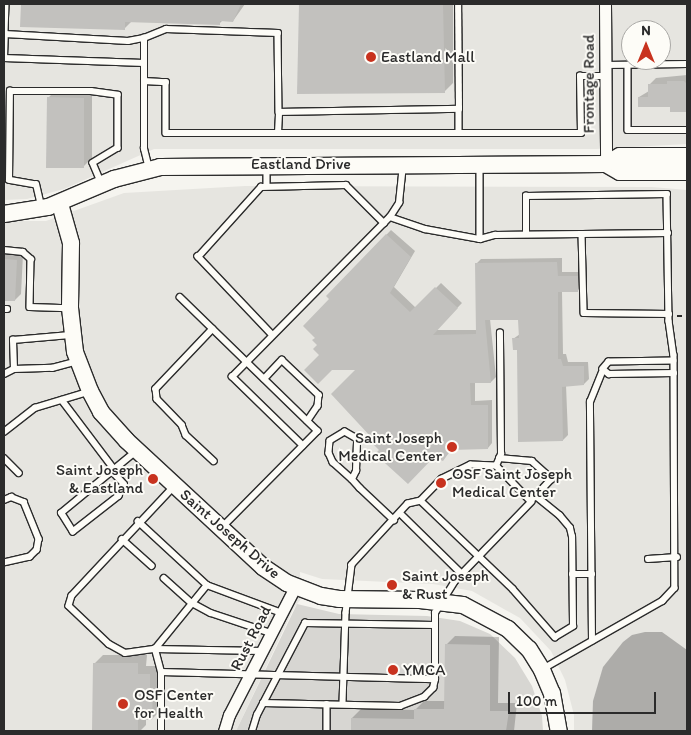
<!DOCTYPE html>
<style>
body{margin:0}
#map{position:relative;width:691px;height:735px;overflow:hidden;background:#f5f4ef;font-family:Itim,sans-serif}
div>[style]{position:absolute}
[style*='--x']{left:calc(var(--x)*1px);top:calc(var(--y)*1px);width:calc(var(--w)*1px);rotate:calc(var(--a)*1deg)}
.built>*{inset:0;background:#e6e5e0}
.green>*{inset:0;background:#d7d6d2}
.water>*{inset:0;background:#adaca9}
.shadow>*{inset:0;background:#0003}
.building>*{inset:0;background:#c2c1be}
.path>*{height:2px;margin-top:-1px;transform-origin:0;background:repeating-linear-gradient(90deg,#2b2b2b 0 5px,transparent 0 9px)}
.roads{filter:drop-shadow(1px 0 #2b2b2b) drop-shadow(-1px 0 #2b2b2b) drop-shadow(0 1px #2b2b2b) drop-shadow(0 -1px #2b2b2b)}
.lane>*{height:5.5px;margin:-2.75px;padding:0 2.75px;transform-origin:2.75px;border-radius:2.75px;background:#fdfcf7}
.street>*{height:11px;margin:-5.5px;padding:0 5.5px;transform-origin:5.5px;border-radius:5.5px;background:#fdfcf7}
.secondary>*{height:16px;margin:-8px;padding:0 8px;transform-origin:8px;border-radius:8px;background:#fdfcf7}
.dots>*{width:14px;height:14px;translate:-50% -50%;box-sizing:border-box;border:2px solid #fdfcf7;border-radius:50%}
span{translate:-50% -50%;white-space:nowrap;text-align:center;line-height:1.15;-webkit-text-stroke:4px #fdfcf7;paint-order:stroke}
.poi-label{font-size:16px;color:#2b2b2b}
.left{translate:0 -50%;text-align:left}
.right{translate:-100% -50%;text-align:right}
.street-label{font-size:16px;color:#2b2b2b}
.frame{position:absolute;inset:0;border:5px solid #2b2b2b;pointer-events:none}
.north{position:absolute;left:621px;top:20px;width:50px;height:50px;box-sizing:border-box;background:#fdfcf7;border:1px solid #a9a8a5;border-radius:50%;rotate:0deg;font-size:14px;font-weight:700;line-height:20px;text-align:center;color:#2b2b2b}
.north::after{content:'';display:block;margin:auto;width:18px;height:22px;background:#c8321e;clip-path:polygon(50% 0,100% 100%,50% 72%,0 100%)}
.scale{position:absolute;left:508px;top:692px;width:148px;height:22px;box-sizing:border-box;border:2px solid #2b2b2b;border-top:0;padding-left:6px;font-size:15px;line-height:18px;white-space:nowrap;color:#2b2b2b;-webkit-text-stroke:4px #fdfcf7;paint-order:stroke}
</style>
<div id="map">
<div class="built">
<div style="clip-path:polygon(evenodd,4px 4px,687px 4px,687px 144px,596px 149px,154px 149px,64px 189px,27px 199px,4px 200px,4px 4px,631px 30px,661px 30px,661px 60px,631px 60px,631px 30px)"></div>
<div style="clip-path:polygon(245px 186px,652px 187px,687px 190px,687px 731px,574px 731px,574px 715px,565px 680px,551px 651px,520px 618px,472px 591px,433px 584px,322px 579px,300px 572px,301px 599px,294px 608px,236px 731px,4px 731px,4px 221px,46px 221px,124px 193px)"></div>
</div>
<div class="green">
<div style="clip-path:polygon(297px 604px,339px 614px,427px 616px,460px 621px,490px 634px,515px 658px,532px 686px,542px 716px,543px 731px,236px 731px)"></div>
</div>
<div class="water">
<div style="clip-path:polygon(645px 632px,662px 632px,687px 650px,687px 731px,592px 731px,593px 701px,603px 667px,623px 642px,632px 635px)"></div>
</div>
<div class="shadow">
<div style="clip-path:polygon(22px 4px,245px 4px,233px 21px,223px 20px,219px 24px,132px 21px,124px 29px,22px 26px)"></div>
<div style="clip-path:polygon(300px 4px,453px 4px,453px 83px,445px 91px,298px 92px)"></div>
<div style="clip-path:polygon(687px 75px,685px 111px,639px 97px,649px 91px,649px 85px,656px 78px)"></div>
<div style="clip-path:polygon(57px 89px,92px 90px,92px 158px,83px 167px,48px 98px)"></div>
<div style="clip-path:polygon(391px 230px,415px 251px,394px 287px,416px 308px,441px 283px,462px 303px,436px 330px,477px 330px,476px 264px,481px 259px,562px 258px,562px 272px,583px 272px,583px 285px,578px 290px,562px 291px,563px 354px,566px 354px,568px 362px,588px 362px,589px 379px,584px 384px,566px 385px,568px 435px,563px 440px,513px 339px,520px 334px,520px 319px,490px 319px,496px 377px,491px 382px,475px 382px,475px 401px,492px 400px,492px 443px,488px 448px,452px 449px,443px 459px,380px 450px,373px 437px,358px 368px,321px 355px,317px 338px,331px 299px,327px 296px)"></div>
<div style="clip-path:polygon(4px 253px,23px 254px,21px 294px,15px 300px,4px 299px)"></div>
<div style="clip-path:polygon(455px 636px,499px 637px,498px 703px,517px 703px,514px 731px,353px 731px,352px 718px,361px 709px,415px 710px,424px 701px,446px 701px,446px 645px)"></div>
<div style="clip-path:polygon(103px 655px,147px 655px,146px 666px,158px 666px,158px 680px,162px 680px,161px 710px,152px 719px,146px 719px,146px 725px,140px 731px,93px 731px,94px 664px)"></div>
</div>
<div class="building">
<div style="clip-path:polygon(21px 4px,241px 4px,233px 22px,220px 21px,220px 25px,125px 22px,125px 30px,20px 27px)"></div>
<div style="clip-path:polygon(299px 4px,443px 4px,445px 93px,297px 94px)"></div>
<div style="clip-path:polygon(667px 81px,684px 81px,687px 84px,686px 112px,670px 112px,670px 107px,638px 107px,638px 97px,648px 97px,648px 84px,667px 84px)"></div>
<div style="clip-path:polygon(47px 97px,84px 98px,84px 168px,46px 168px)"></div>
<div style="clip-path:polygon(386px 234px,411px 257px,390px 293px,410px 312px,435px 287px,458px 308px,433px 335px,476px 334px,475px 263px,557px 262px,558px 276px,578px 276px,578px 292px,558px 292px,558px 359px,561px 359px,563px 366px,584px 366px,584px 385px,562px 387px,563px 441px,518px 442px,517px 350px,513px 350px,512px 338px,519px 338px,518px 320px,485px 320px,491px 383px,470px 383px,471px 405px,488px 405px,488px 449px,451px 450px,443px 461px,434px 457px,408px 484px,375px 454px,379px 450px,368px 439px,371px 437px,331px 394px,355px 370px,332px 370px,318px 384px,304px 370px,319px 355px,313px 349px,317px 345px,312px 340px,315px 338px,303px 326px,329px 299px,326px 296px)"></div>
<div style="clip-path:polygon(4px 259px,17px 260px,15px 301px,4px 301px)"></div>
<div style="clip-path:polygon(445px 644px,490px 645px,490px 711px,509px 711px,506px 731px,351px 731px,351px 718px,414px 719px,414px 709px,444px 709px)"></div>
<div style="clip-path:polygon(93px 663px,138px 663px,138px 674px,150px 674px,150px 688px,153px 688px,152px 720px,138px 720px,138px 731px,92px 731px)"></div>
</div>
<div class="path">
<div style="--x:677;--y:316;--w:10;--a:0"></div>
</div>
<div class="roads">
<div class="lane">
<div style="--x:6;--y:4;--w:30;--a:92"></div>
<div style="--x:5;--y:34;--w:123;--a:3.3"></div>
<div style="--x:128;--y:41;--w:16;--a:-11"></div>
<div style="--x:4;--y:58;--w:140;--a:2"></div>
<div style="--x:4;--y:58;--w:24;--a:-88"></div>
<div style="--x:605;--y:65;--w:82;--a:-0.7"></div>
<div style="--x:628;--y:65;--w:65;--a:90"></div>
<div style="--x:628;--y:130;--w:59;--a:0"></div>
<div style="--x:144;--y:81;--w:22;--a:3"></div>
<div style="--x:166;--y:82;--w:51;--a:90"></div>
<div style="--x:166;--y:133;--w:293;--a:0"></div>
<div style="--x:459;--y:109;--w:24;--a:90"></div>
<div style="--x:459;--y:133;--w:122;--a:0"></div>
<div style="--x:581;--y:133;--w:57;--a:-91"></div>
<div style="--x:580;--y:76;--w:25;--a:0"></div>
<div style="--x:278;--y:133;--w:21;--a:-87"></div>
<div style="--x:480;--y:165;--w:74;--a:90"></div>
<div style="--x:480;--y:239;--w:16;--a:-15"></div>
<div style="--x:495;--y:235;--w:173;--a:-0.7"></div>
<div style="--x:267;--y:167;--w:19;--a:90"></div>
<div style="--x:149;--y:169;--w:21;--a:-104"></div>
<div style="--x:144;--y:149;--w:111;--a:-90"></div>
<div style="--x:144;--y:38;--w:24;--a:-22"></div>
<div style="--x:166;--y:29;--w:112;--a:2"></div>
<div style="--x:278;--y:33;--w:79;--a:89.3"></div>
<div style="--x:279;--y:112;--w:180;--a:-1"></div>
<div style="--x:459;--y:109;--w:105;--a:-90.5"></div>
<div style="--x:41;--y:206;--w:22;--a:-103"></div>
<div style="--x:36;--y:185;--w:27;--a:-170"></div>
<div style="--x:9;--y:180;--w:89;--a:-89.4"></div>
<div style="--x:10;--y:91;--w:81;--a:0"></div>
<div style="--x:91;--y:91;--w:27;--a:8"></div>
<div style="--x:118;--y:95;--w:53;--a:90"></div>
<div style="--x:118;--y:148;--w:29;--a:149"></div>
<div style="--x:93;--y:163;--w:21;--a:67"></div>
<div style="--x:390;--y:217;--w:37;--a:19"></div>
<div style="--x:425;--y:229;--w:56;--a:10.3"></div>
<div style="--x:526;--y:234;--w:38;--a:-90"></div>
<div style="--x:526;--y:196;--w:141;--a:-0.8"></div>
<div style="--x:667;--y:194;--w:127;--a:89.1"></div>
<div style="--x:669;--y:321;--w:34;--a:82"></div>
<div style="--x:674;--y:355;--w:233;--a:89.8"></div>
<div style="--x:675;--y:588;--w:18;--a:133"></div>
<div style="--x:663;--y:601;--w:137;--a:150.3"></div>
<div style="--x:582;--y:234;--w:79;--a:88.5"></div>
<div style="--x:584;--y:313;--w:85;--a:0.7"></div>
<div style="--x:4;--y:250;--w:19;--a:6"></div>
<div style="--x:23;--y:252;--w:11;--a:41"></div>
<div style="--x:31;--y:259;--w:48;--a:91.2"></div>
<div style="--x:30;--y:307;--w:38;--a:2"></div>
<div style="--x:180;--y:297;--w:192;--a:44.2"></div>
<div style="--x:318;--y:431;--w:135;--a:134.7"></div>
<div style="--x:4;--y:309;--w:3;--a:0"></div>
<div style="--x:213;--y:329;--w:83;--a:133.5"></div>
<div style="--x:156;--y:389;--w:10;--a:84"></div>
<div style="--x:157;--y:399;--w:36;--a:46"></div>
<div style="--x:182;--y:425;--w:11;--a:68"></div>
<div style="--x:186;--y:435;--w:38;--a:43"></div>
<div style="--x:272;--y:335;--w:108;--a:-133.5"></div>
<div style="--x:198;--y:257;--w:94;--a:-48"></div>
<div style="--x:261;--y:187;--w:85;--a:-1.3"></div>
<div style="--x:346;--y:185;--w:54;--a:45"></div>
<div style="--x:674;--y:361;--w:65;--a:179.1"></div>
<div style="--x:609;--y:362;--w:9;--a:131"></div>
<div style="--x:603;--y:369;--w:8;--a:40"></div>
<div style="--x:609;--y:374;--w:65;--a:-0.9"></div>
<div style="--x:14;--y:369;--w:29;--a:-92"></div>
<div style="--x:13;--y:340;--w:57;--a:-5"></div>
<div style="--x:4;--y:374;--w:11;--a:-27"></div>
<div style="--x:14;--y:369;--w:38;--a:-2"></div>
<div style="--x:52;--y:368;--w:27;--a:-15"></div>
<div style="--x:264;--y:379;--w:26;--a:-47"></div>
<div style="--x:282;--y:360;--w:51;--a:43.4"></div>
<div style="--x:319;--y:395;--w:11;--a:95"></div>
<div style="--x:318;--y:406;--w:18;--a:124"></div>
<div style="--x:62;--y:400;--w:88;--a:52.9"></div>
<div style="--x:4;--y:432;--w:39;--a:-38"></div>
<div style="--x:35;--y:408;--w:55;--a:-16.8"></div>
<div style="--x:303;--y:446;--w:99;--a:-135.8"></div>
<div style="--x:232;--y:377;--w:225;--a:-45.4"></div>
<div style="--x:390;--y:217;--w:17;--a:-57"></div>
<div style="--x:399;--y:203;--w:36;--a:-84"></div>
<div style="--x:4;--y:458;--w:21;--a:45"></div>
<div style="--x:499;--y:458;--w:33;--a:5"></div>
<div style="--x:532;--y:461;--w:27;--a:42"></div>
<div style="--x:552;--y:479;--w:26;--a:133"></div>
<div style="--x:496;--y:466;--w:13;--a:-67"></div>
<div style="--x:501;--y:454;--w:121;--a:-90.5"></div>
<div style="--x:113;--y:472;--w:16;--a:47"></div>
<div style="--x:124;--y:484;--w:13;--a:113"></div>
<div style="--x:119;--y:496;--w:58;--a:142"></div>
<div style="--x:73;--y:532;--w:22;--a:-122"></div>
<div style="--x:61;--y:513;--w:96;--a:-39.5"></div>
<div style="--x:352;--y:479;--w:9;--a:-63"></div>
<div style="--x:356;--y:471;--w:32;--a:-88"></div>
<div style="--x:357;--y:439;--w:14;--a:-150"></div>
<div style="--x:345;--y:432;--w:17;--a:149"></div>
<div style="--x:330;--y:441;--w:12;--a:95"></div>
<div style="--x:329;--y:453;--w:10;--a:66"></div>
<div style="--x:333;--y:462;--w:25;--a:42"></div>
<div style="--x:352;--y:479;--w:12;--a:48"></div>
<div style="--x:360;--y:488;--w:47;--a:43.3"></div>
<div style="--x:174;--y:487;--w:149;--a:133.1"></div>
<div style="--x:72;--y:596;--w:10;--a:107"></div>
<div style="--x:69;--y:606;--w:55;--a:43.5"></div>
<div style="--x:109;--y:644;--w:18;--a:29"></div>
<div style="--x:125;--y:653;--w:30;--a:-8"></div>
<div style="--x:155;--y:649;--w:82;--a:-50.9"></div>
<div style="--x:4;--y:500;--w:8;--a:-23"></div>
<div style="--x:11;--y:497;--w:14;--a:21"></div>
<div style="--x:24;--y:502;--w:40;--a:68"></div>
<div style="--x:39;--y:539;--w:11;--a:100"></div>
<div style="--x:37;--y:550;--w:10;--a:135"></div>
<div style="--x:30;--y:557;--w:27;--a:167"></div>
<div style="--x:421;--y:501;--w:127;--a:43.7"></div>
<div style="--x:513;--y:589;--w:64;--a:48.8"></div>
<div style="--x:555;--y:637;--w:21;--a:-31"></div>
<div style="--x:573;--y:626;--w:89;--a:-90.6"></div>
<div style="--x:572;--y:537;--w:9;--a:-103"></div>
<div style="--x:570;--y:528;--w:16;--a:-130"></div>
<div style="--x:560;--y:516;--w:32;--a:-141"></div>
<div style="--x:400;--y:513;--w:87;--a:44.5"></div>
<div style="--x:138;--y:521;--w:94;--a:42.8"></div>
<div style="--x:207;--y:585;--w:80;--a:20.5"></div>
<div style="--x:122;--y:539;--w:40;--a:42"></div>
<div style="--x:648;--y:559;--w:29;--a:-4"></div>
<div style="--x:572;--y:574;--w:20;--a:0"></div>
<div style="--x:164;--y:578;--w:38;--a:42"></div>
<div style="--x:192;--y:603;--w:21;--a:28"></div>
<div style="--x:211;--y:613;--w:63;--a:18.4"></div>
<div style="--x:592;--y:641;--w:239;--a:-90.5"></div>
<div style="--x:590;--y:402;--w:35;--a:-68"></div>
<div style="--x:161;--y:672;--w:274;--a:1.5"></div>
<div style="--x:263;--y:703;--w:137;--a:1.3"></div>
<div style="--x:400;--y:706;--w:26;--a:-21"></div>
<div style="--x:424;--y:697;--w:13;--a:-45"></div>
<div style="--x:433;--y:688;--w:9;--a:-77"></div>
<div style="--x:435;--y:679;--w:66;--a:-90"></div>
<div style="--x:435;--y:613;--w:38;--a:-58"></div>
<div style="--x:455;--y:581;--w:110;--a:-46.1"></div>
<div style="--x:531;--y:502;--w:50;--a:-134.2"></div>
<div style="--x:496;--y:466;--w:25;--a:-178"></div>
<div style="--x:471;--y:465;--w:32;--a:154"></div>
<div style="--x:442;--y:479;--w:30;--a:134"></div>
<div style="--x:421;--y:501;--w:13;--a:167"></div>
<div style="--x:408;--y:504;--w:83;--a:132.6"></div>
<div style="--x:352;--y:565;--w:48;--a:97.1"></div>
<div style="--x:346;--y:613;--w:91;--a:91.9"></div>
<div style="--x:327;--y:704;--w:27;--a:90"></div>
<div style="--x:161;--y:731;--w:59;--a:-90"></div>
<div style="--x:161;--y:672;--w:24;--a:-105"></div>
<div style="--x:155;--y:649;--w:107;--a:1.1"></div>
<div style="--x:252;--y:731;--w:17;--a:-73"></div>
<div style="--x:257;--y:715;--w:104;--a:-62.4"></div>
<div style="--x:305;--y:623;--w:129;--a:0.9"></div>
</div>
<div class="street">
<div style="--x:605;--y:4;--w:160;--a:89.6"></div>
<div style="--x:224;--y:731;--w:17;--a:-73"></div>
<div style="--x:229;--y:715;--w:144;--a:-62.7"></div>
</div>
<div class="secondary">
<div style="--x:606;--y:164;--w:16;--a:30"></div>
<div style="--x:620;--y:172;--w:67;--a:0"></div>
<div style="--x:60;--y:204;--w:41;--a:74.2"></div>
<div style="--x:71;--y:243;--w:65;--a:90.9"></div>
<div style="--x:70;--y:308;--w:44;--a:83.5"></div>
<div style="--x:75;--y:352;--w:42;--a:69"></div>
<div style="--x:90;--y:391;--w:24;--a:62"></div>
<div style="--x:101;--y:412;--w:38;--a:48"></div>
<div style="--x:126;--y:440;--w:187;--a:42.8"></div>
<div style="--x:263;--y:567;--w:29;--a:34"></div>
<div style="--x:287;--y:583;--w:36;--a:21"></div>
<div style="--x:321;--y:596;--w:18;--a:9"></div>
<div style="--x:339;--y:599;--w:81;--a:0.7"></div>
<div style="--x:420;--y:600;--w:43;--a:6.6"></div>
<div style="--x:463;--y:605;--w:51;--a:28.1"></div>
<div style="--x:508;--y:629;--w:29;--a:44"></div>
<div style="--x:529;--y:649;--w:25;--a:58"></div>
<div style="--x:542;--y:670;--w:25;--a:67"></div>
<div style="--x:552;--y:693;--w:39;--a:80"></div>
<div style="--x:4;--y:214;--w:45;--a:-9"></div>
<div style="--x:48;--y:207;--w:72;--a:-23"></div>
<div style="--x:114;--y:179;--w:48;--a:-14.6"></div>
<div style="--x:160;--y:167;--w:446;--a:-0.4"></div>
<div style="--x:606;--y:164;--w:16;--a:-30"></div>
<div style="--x:620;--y:156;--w:67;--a:0"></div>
</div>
</div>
<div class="dots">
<div style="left:371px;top:57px;background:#c8321e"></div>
<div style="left:452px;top:447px;background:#c8321e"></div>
<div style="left:153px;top:479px;background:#c8321e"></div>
<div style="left:441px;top:483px;background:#c8321e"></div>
<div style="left:392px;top:585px;background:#c8321e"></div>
<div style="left:393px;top:670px;background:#c8321e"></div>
<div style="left:123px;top:704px;background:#c8321e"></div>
</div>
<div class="poi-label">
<span class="left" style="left:381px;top:57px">Eastland Mall</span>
<span class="right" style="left:442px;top:447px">Saint Joseph<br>Medical Center</span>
<span class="right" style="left:143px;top:479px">Saint Joseph<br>&amp; Eastland</span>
<span class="left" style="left:452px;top:483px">OSF Saint Joseph<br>Medical Center</span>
<span class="left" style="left:402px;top:585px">Saint Joseph<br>&amp; Rust</span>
<span class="left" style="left:403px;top:670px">YMCA</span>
<span class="left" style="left:134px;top:704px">OSF Center<br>for Health</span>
</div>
<div class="street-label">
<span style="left:589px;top:84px;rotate:-90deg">Frontage Road</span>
<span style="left:301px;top:164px">Eastland Drive</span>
<span style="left:230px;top:534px;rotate:41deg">Saint Joseph Drive</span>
<span style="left:251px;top:638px;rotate:-63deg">Rust Road</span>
</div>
<div class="frame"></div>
<div class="north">N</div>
<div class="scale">100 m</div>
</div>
